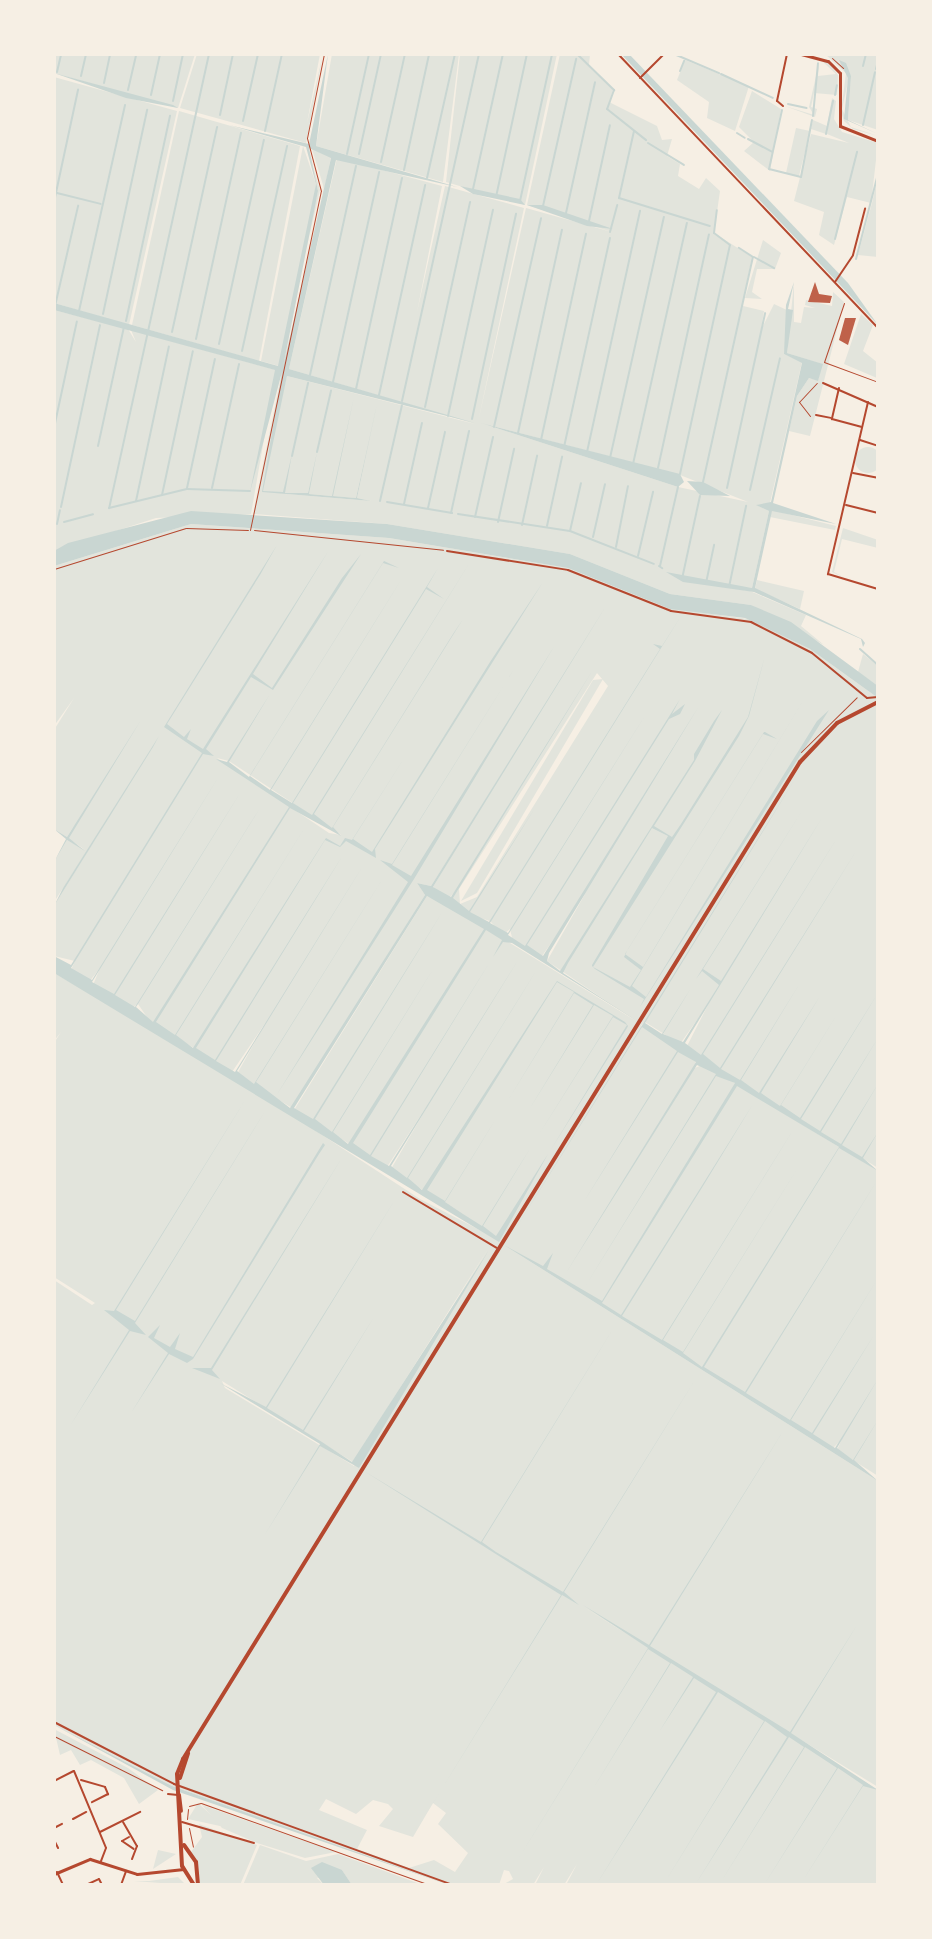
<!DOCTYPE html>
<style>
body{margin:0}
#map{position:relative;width:932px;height:1939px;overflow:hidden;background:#f6efe4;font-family:"Roboto Condensed",sans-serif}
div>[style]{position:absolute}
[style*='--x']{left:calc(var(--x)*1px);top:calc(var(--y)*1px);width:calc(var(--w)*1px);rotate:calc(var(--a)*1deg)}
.green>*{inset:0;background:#e2e4dc}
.round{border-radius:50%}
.water>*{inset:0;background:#c9d6d2}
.stream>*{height:2px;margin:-1px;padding:0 1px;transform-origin:1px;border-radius:1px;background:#c9d6d2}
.building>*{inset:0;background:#bf614a}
.path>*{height:1px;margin:-0.5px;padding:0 0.5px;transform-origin:0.5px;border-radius:0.5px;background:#b5482f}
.pedestrian>*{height:2px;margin:-1px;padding:0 1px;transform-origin:1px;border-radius:1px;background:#b5482f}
.minor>*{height:2px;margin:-1px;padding:0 1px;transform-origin:1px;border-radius:1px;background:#b5482f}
.tertiary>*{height:3px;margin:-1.5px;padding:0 1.5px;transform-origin:1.5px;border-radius:1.5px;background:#b5482f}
.primary>*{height:4px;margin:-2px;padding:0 2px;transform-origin:2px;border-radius:2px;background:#b5482f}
span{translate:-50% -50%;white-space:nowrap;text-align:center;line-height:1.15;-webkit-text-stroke:8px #f6efe4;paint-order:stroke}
.frame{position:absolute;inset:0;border:56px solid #f6efe4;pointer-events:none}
</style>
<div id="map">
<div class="green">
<div style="clip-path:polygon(54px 54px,195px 54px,178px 108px,54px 73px)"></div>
<div style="clip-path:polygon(197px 54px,320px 54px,307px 123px,323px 54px,306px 143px,180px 108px)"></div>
<div style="clip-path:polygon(332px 54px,459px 54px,443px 182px,316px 146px)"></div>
<div style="clip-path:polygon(460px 54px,557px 54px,525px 205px,446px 182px)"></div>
<div style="clip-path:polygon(evenodd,560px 54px,590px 54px,589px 65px,579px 57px,613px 90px,609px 102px,657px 126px,662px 140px,672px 139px,667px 156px,680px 164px,678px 176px,699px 189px,706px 178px,720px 191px,714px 233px,752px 257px,739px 319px,743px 306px,764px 311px,761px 330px,774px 304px,791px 312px,784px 354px,802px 362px,770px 503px,757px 505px,769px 511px,752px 588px,697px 583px,750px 591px,806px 615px,801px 626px,824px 645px,751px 605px,670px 594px,570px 554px,387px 524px,253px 514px,282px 372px,270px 444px,287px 376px,475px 424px,289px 369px,337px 158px,442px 186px,417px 312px,445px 186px,524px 208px,478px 422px,526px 208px,612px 232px,527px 205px,560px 54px,375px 413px,357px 498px,371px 501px,286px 494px,308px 493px,310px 484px,309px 494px,356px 498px,375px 413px,560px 54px,481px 423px,680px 475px,748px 502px,678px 487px,481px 423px)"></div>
<div style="clip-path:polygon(825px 54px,878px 54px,878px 130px,848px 120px,851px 76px,843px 63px,848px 75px,848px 82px,842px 109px,851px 127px,878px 136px,853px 129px,844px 121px,841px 112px,846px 73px)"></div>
<div style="clip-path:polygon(685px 60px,749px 86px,735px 131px,707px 118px,709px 102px,677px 80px)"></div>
<div style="clip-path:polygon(821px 60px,830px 64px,838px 75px,837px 95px,814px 93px,811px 107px,817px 109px,815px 117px,785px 106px,814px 115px,809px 107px,819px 63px,818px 76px,836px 74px)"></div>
<div style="clip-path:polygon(54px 77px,177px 111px,129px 325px,54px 303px)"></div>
<div style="clip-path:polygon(752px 91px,781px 109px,770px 171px,744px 151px,754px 142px,739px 127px)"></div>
<div style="clip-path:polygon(832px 98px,836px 101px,834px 119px,842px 132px,878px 143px,871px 203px,847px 197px,834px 245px,819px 235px,824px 212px,794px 201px,811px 134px,849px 143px,827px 134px,833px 100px,826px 134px,811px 129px,813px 120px,827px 126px)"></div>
<div style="clip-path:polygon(179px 111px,300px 146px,259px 361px,132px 325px)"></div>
<div style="clip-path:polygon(796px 128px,810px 131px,799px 176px,786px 173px)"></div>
<div style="clip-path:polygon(303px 146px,316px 184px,311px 219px,318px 191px,308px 150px,320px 190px,279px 366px,261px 361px)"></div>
<div style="clip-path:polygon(312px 149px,331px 157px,324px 191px,323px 185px)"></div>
<div style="clip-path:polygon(878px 176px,878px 257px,858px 255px,872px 203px)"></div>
<div style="clip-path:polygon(763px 240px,781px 253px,775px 269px,757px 269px,752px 292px,762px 299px,745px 298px)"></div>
<div style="clip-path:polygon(794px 282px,794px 322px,801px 323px,804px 307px,815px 308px,805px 305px,806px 300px,832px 306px,833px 292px,844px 302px,810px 436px,789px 431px,797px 396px,809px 378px,818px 380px,822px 364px,787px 353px)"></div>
<div style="clip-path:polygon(54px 310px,128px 329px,136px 342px,131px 330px,276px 370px,251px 514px,156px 518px,54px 551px)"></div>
<div style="clip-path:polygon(861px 314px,873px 325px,863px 351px,878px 363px,877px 378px,844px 364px)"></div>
<div class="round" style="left:855px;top:447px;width:26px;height:26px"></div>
<div style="clip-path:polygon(772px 510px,836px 526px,835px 530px,770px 517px)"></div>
<div style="clip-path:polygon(evenodd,191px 524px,389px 538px,568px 568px,665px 607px,748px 619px,810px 649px,878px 698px,878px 1168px,686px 1048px,709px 1003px,680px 1044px,645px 1022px,641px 1026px,696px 1058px,695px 1068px,704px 1064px,878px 1171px,878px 1476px,837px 1450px,842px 1439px,833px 1448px,504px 1245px,878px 1481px,878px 1787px,582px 1606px,878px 1790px,878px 1885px,566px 1885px,577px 1864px,564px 1885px,535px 1885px,544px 1867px,533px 1885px,502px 1885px,513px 1879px,509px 1871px,504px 1870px,499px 1885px,449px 1885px,172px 1786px,54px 1725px,54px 1280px,92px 1305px,95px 1303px,54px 1277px,54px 1043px,61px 1032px,54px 1041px,54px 973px,215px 1065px,420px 1199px,497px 1239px,391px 1169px,434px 1095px,387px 1167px,294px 1110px,427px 896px,458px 909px,452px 899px,459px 888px,448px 899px,433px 887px,474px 818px,431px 886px,417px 883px,425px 895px,292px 1108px,237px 1074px,266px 1022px,232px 1072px,149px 1020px,138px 1004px,132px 1008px,93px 985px,100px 968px,89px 982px,71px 970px,75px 961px,54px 956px,54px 906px,106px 822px,54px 902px,54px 862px,67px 840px,85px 850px,68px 838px,74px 826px,67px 837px,54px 829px,54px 730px,74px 698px,54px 726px,54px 566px,191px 524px,597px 673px,608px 686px,477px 897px,460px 904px,459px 889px,597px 673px,191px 524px,217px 758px,229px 761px,341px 835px,329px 833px,217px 758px,191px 524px,585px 894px,547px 961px,636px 1021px,460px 912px,490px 921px,503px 935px,510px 929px,513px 942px,542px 956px,585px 894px,191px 524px,488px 1249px,354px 1466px,225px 1388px,222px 1381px,353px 1462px,488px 1249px,191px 524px,326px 1799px,356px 1814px,373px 1800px,388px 1804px,393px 1809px,379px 1826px,413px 1837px,433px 1803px,446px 1813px,438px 1824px,468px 1853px,455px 1872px,434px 1860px,409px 1868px,357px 1849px,367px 1830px,319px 1810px,326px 1799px)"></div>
<div style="clip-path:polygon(843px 528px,878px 540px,878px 548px,842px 539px,834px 572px,845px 578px,832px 572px)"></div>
<div style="clip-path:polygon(757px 580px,804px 591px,800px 609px,755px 589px)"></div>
<div style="clip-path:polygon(863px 654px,878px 666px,878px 686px,858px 672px)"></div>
<div style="clip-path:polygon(603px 679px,477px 893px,461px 901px,593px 680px)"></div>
<div style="clip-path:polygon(54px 1729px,128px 1768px,158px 1790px,139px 1804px,124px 1778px,91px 1760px,80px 1765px,71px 1750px,60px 1755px)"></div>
<div style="clip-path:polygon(198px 1803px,220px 1823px,220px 1826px,188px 1819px)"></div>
<div style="clip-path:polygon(202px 1805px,336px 1852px,305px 1858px,257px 1843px,222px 1828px)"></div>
<div style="clip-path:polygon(199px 1824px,257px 1845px,240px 1885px,200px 1885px,191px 1852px,202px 1837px)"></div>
<div style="clip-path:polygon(260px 1845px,306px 1861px,338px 1854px,423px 1885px,352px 1885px,342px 1870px,317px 1878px,324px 1885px,243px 1885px)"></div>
<div style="clip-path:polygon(158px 1850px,176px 1854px,153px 1869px)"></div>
<div style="clip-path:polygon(178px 1877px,186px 1885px,134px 1881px,149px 1881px)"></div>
</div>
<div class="water">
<div style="clip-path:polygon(evenodd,328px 54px,316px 146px,457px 187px,336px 160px,289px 369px,475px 423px,287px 376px,263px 491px,283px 492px,292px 454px,285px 493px,308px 493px,317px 452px,309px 494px,332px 496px,354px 397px,333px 496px,356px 498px,377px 404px,357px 498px,371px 501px,262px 492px,282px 372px,250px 492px,275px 370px,54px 310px,54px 303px,278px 366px,316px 184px,306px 147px,229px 125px,309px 144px,328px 54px,309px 148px,331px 158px,283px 367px,318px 191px,309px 148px)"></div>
<div style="clip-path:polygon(621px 54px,629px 54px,848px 283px,878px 325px)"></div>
<div style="clip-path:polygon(839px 60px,846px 63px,851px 76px,848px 120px,878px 134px,844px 119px,848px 78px)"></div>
<div style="clip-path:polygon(54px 73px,173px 105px,178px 108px,126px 98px)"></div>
<div style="clip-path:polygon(460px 186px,520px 199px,525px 205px,473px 194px)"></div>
<div style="clip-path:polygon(527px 205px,543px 205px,613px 229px,587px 226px)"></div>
<div style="clip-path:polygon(794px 282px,788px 309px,793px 310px,787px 353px,823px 364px,818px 381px,809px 378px,797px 396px,773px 503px,836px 524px,772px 511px,755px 588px,862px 639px,865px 643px,863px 647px,861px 639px,754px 592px,683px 582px,666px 572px,752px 588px,769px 511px,756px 505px,771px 502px,802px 363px,784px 354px,786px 305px)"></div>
<div style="clip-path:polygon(481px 423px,680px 474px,684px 482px,678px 487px)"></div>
<div style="clip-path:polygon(687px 481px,703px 482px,730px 496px,700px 495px)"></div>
<div style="clip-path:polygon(191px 511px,387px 524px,570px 554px,670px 594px,751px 605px,791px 622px,878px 686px,878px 698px,810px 649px,745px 618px,670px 609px,568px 568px,389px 538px,191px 524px,54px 566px,54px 551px,68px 543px)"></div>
<div style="clip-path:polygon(evenodd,277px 545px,260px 575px,167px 724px,184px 737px,191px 729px,187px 739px,203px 749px,329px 550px,253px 674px,272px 688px,342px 578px,361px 554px,273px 690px,251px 677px,206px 749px,214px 756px,203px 754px,71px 968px,92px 980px,221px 773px,92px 982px,114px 994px,242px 790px,115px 995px,135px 1007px,260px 808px,136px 1007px,153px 1022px,289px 807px,216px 759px,227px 762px,270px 694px,229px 762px,249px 777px,384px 561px,399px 568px,383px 563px,250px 776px,270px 790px,406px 572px,271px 790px,292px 803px,438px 568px,427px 587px,444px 599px,426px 589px,293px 803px,312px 815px,472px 559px,314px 814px,332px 828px,453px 634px,463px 619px,333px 827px,341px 836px,290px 808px,156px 1022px,175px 1035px,307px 824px,176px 1035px,193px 1048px,326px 838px,340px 846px,345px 838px,352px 840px,408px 752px,353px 839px,372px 852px,490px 662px,543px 582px,375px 849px,376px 858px,346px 841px,340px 847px,325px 840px,196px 1048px,215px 1060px,309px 909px,343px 855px,216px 1061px,235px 1072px,364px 864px,237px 1071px,254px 1084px,385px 875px,256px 1082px,290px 1108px,425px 895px,417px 883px,431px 886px,606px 606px,433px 887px,451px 897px,594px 668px,453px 898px,469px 911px,535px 808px,470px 912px,489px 922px,660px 649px,653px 644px,662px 646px,681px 616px,490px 923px,508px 933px,646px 714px,508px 935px,525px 946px,680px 699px,672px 714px,685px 704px,680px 714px,669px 719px,527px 945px,543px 956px,699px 706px,549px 953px,547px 961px,560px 971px,694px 760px,694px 754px,714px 721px,722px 710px,695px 761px,654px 826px,672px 837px,681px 824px,748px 717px,765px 656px,749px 716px,739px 736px,593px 967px,630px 987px,641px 970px,624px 957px,628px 949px,764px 732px,765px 732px,777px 739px,763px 734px,625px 954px,643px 967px,807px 694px,632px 986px,646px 997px,817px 721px,829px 710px,640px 1007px,644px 999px,595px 969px,592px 966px,592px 965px,668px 836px,652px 828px,568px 963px,563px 973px,637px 1021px,512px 943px,503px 942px,493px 957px,502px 940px,486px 930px,353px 1143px,370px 1155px,491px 960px,371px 1156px,389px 1166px,520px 957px,391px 1166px,407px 1178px,538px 968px,408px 1178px,422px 1190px,557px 981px,625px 1022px,628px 1026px,627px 1028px,550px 1151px,627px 1025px,613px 1017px,538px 1136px,613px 1016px,594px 1005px,527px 1113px,593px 1005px,574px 993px,499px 1115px,574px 992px,557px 982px,427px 1190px,445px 1201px,497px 1117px,445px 1202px,463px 1214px,499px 1156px,463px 1214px,482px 1226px,531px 1147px,483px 1226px,496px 1236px,548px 1154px,499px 1242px,54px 973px,54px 956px,71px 965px,202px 753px,164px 727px,277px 545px,427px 896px,484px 929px,348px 1144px,333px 1132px,435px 966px,332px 1132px,315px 1119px,443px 911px,313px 1119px,294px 1108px,427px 896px)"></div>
<div style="clip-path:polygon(555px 645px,414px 879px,276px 1096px,408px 882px,380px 860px,392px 864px,514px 669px,392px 865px,411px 876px)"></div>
<div style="clip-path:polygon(141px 720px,69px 838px,85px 851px,67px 840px,54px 862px,66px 839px,54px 829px,67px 837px)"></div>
<div style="clip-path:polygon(evenodd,851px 722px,797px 776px,645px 1023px,662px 1034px,691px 988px,663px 1034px,683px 1042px,719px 985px,702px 971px,696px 979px,805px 806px,703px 969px,721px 981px,823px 816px,685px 1043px,701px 1055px,839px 835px,703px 1054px,720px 1068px,858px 848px,721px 1069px,740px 1080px,800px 983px,741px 1080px,759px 1093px,820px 996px,761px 1093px,780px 1106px,841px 1008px,781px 1105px,800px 1118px,878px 993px,801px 1119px,820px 1131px,878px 1038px,821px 1132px,841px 1144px,878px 1084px,842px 1145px,862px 1157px,878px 1132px,863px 1158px,878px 1171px,839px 1148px,704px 1367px,745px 1392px,878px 1179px,746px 1393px,790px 1420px,878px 1278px,791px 1420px,812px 1433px,874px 1335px,813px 1434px,835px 1448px,878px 1379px,837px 1448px,853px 1460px,878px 1420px,854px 1460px,878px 1481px,504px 1245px,543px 1266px,553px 1253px,547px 1269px,602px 1301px,735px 1083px,716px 1076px,586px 1285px,716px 1074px,697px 1065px,566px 1273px,696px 1062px,678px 1052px,583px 1203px,677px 1051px,642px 1027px,513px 1233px,797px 776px,851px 722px,737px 1086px,839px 1147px,702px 1367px,683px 1353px,807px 1153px,683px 1352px,663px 1340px,795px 1127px,662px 1340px,622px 1316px,703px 1186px,753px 1104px,621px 1315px,602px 1303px,737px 1086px)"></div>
<div style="clip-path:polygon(159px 736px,153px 747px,54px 906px,63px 888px)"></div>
<div style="clip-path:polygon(247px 1097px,116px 1310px,135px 1321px,267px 1108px,135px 1323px,146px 1335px,130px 1331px,70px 1426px,129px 1330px,104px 1310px,114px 1311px)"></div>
<div style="clip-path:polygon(323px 1143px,325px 1145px,319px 1154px,193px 1359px,187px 1363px,169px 1354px,131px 1413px,168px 1353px,148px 1337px,160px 1325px,154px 1338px,170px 1347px,180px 1333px,175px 1349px,193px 1357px)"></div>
<div style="clip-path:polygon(343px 1156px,212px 1370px,220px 1379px,192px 1368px,211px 1368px)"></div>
<div style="clip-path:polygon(396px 1198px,267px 1408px,285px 1419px,356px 1304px,285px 1419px,303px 1430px,374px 1317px,304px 1431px,322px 1442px,392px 1328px,322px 1442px,352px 1462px,489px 1250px,359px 1468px,320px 1446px,264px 1536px,320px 1444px,220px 1383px,266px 1407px)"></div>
<div style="clip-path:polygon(616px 1324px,482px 1542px,496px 1552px,563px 1592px,698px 1375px,564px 1592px,579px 1605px,562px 1595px,433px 1803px,414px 1834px,561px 1595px,480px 1544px,337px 1775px,480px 1544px,364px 1471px,481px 1542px)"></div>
<div style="clip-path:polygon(785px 1428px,650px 1646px,790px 1732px,857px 1625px,791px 1733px,878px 1790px,863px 1786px,800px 1885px,863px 1785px,838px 1768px,764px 1885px,837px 1768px,805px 1747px,719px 1885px,804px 1747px,789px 1737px,695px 1885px,787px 1737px,765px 1721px,665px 1882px,764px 1721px,718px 1692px,596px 1885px,716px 1692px,694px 1678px,659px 1732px,693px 1677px,671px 1663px,591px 1792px,670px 1663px,648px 1649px,512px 1869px,648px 1648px,583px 1605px,649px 1645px)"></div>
<div style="clip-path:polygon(54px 1725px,172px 1786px,449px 1885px,173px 1790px)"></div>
<div style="clip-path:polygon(322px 1862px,342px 1870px,352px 1885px,324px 1885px,311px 1868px)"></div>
</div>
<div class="stream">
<div style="--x:209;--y:54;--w:465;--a:102.4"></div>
<div style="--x:109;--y:508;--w:80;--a:-13.7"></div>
<div style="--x:187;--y:489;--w:63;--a:1.8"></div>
<div style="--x:577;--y:54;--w:52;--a:44.2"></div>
<div style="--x:614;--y:90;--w:20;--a:110"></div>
<div style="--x:607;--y:109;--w:50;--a:38.5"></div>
<div style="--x:674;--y:54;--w:49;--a:22.9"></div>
<div style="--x:863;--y:66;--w:12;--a:-76"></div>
<div style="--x:876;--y:69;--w:8;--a:-76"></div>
<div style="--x:680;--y:71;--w:11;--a:-68"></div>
<div style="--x:57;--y:72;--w:18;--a:-77"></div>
<div style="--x:721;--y:74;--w:57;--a:24.8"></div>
<div style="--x:81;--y:76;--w:23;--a:-77"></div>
<div style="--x:104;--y:83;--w:30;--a:-78"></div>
<div style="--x:128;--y:90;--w:37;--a:-77"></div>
<div style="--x:151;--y:95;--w:42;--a:-77.6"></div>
<div style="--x:835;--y:95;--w:10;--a:-79"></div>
<div style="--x:173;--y:101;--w:48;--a:-78"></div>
<div style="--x:788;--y:104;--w:19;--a:12"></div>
<div style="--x:782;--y:110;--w:60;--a:102.4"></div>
<div style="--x:769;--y:169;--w:33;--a:14"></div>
<div style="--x:801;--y:177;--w:58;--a:-79.1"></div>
<div style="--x:220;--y:115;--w:62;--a:-78"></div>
<div style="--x:813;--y:116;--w:53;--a:-84.6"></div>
<div style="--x:243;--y:121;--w:69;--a:-77.4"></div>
<div style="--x:863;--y:125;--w:54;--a:-77.2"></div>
<div style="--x:265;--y:131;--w:79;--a:-77.6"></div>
<div style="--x:634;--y:131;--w:69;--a:102.6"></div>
<div style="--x:619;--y:198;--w:95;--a:17.1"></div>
<div style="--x:737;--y:133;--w:9;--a:32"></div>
<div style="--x:826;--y:134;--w:34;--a:-78"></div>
<div style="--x:748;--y:139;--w:27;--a:28"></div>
<div style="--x:648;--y:143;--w:42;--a:31.4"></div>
<div style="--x:347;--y:154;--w:102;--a:-77.6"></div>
<div style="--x:359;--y:154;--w:102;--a:-77.6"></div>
<div style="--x:381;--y:162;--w:111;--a:-77.5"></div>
<div style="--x:404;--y:170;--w:119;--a:-77.8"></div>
<div style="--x:427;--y:178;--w:127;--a:-77.3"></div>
<div style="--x:473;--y:189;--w:138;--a:-77.5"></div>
<div style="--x:57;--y:193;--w:45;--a:14"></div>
<div style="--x:496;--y:197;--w:146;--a:-77.8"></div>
<div style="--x:520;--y:201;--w:150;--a:-77.7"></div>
<div style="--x:54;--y:202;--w:115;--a:-77.9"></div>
<div style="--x:543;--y:206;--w:151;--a:-77.3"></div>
<div style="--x:566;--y:213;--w:134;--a:-77.5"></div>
<div style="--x:589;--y:221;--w:98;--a:-77.7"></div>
<div style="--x:610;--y:232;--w:28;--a:-75"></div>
<div style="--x:835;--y:239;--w:90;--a:-75.8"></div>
<div style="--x:754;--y:257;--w:23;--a:29"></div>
<div style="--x:856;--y:259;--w:88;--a:-75.5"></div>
<div style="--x:55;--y:306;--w:103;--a:-77"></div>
<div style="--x:79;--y:311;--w:211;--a:-77.4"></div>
<div style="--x:103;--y:314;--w:209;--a:-77.8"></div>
<div style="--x:126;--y:321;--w:210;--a:-77.9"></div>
<div style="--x:172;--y:332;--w:210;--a:-77.6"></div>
<div style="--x:196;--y:339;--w:211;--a:-77.7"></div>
<div style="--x:219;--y:344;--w:209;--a:-77.6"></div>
<div style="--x:242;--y:351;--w:210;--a:-77.6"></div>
<div style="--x:310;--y:375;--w:214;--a:-77.6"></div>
<div style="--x:333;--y:382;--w:215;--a:-77.6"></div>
<div style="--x:356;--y:389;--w:216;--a:-77.7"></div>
<div style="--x:379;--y:395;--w:215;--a:-77.6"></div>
<div style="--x:402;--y:401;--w:355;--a:-77.5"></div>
<div style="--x:425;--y:407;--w:210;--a:-77.6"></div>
<div style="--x:448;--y:416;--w:211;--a:-77.7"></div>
<div style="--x:472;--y:419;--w:210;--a:-77.9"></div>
<div style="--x:494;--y:427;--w:214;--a:-77.3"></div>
<div style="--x:54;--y:428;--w:109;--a:-77.9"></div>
<div style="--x:518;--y:433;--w:208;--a:-77.8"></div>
<div style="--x:541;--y:440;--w:211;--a:-77.7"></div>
<div style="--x:98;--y:446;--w:122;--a:-77.7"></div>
<div style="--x:564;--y:447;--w:214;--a:-77.6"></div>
<div style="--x:317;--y:452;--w:63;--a:-77.1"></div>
<div style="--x:587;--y:452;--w:247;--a:-77.6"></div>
<div style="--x:292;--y:456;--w:75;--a:-77.6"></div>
<div style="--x:610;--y:458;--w:247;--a:-77.4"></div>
<div style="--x:633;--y:464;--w:247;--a:-77.4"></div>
<div style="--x:658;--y:468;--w:239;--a:-77.7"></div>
<div style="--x:680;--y:474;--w:234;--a:-77.7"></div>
<div style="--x:730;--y:245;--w:20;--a:-143"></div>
<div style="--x:714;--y:233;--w:23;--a:-83"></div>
<div style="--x:703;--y:482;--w:230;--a:-77.5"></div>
<div style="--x:753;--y:257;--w:17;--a:-147"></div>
<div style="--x:187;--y:488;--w:132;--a:-77.8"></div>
<div style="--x:212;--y:488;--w:127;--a:-77.7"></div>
<div style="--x:727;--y:488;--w:179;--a:-77.7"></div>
<div style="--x:750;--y:490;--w:135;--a:-77.2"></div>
<div style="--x:162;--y:495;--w:147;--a:-77.9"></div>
<div style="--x:136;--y:501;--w:158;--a:-78"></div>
<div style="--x:380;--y:501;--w:98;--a:-77.1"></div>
<div style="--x:387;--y:502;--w:66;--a:9.6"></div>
<div style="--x:404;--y:504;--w:83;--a:-77.5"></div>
<div style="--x:61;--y:507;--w:186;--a:-77.9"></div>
<div style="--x:428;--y:508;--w:78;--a:-77.4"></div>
<div style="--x:451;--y:513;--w:84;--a:-77.6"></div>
<div style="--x:458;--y:514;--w:113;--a:8.6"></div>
<div style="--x:570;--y:531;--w:90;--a:21.4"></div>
<div style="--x:475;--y:517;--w:82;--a:-77.3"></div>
<div style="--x:64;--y:522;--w:30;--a:-15"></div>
<div style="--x:498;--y:522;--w:75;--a:-77.6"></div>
<div style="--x:57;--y:524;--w:14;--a:-78"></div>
<div style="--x:522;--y:525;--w:71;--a:-77.7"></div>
<div style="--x:547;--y:526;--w:71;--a:-77.7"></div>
<div style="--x:570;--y:531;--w:49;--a:-77.1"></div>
<div style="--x:593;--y:537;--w:54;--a:-77.2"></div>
<div style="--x:616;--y:547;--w:62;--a:-78.9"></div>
<div style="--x:638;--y:556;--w:66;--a:-76.8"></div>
<div style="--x:659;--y:566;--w:4;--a:34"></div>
<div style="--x:660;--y:566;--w:81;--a:-77.2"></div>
<div style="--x:682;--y:579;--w:85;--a:-77.8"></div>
<div style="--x:706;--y:583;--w:39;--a:-78"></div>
<div style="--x:729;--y:587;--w:83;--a:-78.1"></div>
<div style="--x:860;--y:649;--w:24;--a:42"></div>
</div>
<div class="building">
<div style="clip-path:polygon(815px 282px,819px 294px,832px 296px,830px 303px,808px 302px)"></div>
<div style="clip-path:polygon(845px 318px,856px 318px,848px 345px,839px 340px)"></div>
</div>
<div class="path">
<div style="--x:832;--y:58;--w:15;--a:42"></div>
<div style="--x:844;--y:303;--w:62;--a:108.7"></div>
<div style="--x:824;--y:362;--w:58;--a:20.3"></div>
<div style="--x:810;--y:416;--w:18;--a:-128"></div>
<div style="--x:799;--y:402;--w:26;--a:-47"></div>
<div style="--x:250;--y:530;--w:346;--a:-78.2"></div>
<div style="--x:321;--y:191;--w:55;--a:-104.8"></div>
<div style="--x:307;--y:138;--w:86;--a:-78.6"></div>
<div style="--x:254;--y:530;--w:190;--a:6"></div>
<div style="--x:54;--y:569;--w:138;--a:-17.3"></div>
<div style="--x:186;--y:528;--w:62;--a:1.8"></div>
<div style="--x:801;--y:752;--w:78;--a:-44.5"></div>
<div style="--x:54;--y:1736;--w:121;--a:26.6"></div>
<div style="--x:189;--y:1806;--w:12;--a:-14"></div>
<div style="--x:201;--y:1803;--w:243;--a:19.7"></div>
<div style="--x:187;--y:1819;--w:10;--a:-84"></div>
<div style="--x:189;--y:1828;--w:19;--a:78"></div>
</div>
<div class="pedestrian">
<div style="--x:86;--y:1885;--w:14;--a:-25"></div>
<div style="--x:99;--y:1879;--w:7;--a:63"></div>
</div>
<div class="minor">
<div style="--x:618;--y:54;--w:378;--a:46.5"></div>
<div style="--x:640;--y:78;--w:34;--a:-45"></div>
<div style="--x:783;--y:106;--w:8;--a:-140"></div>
<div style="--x:777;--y:101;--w:48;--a:-78"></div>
<div style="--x:835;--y:282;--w:32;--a:-56"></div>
<div style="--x:853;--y:255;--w:48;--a:-75.4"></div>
<div style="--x:823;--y:383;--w:60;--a:23.6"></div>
<div style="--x:839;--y:388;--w:32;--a:103"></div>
<div style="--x:832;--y:419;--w:30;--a:15"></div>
<div style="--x:868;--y:402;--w:177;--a:103.1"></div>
<div style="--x:828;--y:574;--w:52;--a:16.7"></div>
<div style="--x:816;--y:415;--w:15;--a:11"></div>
<div style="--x:860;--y:440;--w:19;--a:18"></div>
<div style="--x:853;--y:473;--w:25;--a:11"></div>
<div style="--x:846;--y:505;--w:33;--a:14"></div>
<div style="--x:447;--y:551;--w:122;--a:8.9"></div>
<div style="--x:568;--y:570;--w:111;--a:21.7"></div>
<div style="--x:671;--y:611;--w:81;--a:7.8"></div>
<div style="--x:751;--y:622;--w:68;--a:26.9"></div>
<div style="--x:812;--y:653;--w:71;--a:39.3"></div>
<div style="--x:867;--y:698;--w:11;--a:-5"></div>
<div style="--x:403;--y:1192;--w:109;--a:30.8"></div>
<div style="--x:54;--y:1722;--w:135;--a:27.3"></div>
<div style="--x:174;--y:1784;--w:297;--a:19.9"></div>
<div style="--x:81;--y:1780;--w:25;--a:16"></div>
<div style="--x:105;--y:1787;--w:8;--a:67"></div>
<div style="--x:108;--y:1794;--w:18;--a:153"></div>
<div style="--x:54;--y:1781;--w:22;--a:-27"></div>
<div style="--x:74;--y:1771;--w:83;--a:67.4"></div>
<div style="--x:106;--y:1848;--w:14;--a:111"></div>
<div style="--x:168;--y:1794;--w:10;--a:6"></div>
<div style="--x:73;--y:1819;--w:15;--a:-28"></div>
<div style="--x:123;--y:1822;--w:28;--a:60"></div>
<div style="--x:137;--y:1846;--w:14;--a:111"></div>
<div style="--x:182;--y:1822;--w:75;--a:16.3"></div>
<div style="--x:54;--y:1828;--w:9;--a:-27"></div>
<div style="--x:100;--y:1832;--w:45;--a:-26.6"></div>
<div style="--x:129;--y:1837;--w:8;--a:150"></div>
<div style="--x:122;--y:1841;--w:14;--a:34"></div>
<div style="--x:54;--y:1840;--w:9;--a:63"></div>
<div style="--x:57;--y:1872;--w:14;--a:65"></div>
<div style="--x:121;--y:1885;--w:15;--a:-70"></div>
</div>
<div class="tertiary">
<div style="--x:801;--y:54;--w:28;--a:15"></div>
<div style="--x:828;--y:61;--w:17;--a:45"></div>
<div style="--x:840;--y:73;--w:53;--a:90"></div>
<div style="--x:840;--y:126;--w:41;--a:21.5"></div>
<div style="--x:54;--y:1874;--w:39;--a:-23"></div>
<div style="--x:90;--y:1859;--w:49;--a:17.7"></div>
<div style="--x:137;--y:1874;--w:47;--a:-6.1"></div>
</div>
<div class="primary">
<div style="--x:180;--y:1778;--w:26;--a:-72"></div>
<div style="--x:179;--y:1795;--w:16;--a:83"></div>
<div style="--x:184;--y:1845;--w:21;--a:55"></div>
<div style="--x:196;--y:1862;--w:23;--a:85"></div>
<div style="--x:194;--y:1885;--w:22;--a:-122"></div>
<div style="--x:182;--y:1866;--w:92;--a:-93.1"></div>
<div style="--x:177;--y:1774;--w:16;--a:-68"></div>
<div style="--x:183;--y:1759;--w:1172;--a:-58.25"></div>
<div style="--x:800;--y:762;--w:54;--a:-46.5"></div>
<div style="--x:837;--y:723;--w:46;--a:-27.1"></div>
</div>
<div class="frame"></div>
</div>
